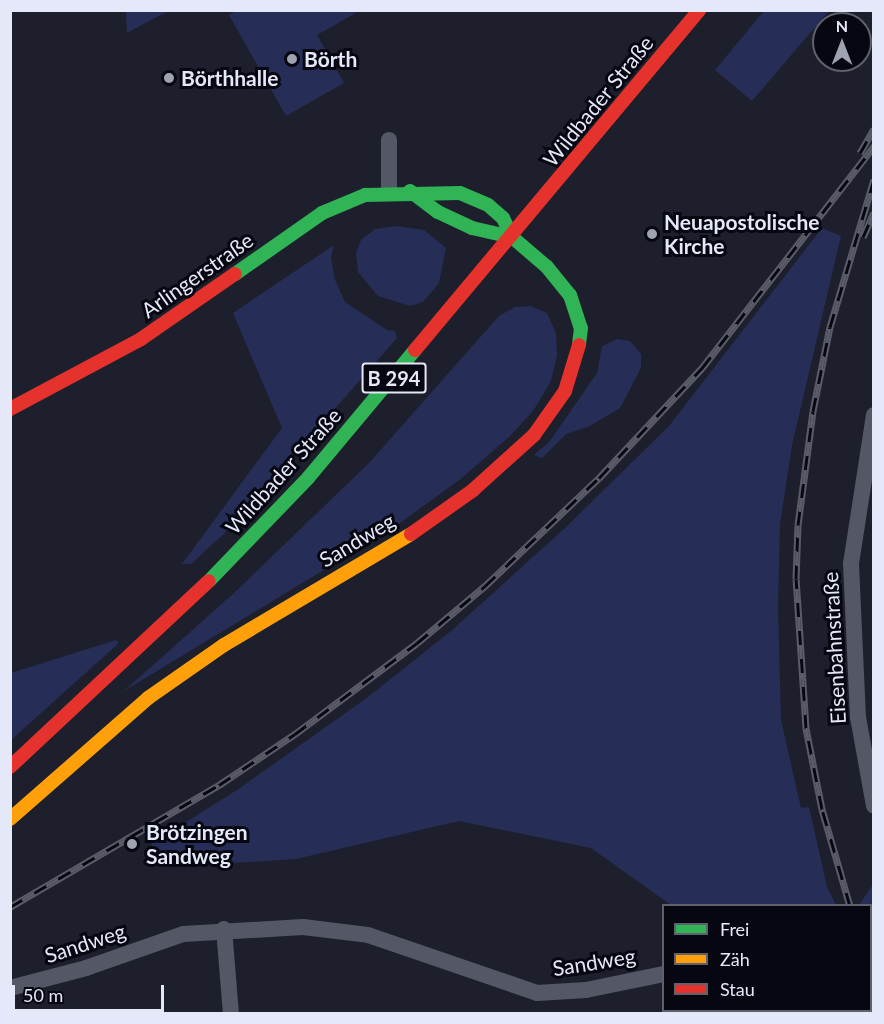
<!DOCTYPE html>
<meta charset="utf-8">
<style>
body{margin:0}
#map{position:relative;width:884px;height:1024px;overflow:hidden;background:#1d202c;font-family:Lato,sans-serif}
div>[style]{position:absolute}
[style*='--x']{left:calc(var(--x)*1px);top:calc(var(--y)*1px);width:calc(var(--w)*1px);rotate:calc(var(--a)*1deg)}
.green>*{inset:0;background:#262d57}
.street>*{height:16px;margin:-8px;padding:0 8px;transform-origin:8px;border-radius:8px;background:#545765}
.fast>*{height:14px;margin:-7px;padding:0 7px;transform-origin:7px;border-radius:7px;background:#30b455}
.slow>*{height:14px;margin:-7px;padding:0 7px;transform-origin:7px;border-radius:7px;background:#ff9f0a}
.jam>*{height:14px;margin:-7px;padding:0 7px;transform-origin:7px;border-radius:7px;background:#e5322d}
.rail>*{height:7px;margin-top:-3.5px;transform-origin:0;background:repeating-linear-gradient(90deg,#060710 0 14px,#5a5c68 0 28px);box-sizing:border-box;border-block:2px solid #5a5c68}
.dots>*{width:16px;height:16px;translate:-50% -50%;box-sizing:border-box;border:3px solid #060710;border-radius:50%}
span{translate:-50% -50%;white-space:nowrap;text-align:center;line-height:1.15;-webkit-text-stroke:6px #060710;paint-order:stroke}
.shield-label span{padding:2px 4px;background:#060710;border:2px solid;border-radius:4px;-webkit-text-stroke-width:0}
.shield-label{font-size:20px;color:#e4e8f8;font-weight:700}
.poi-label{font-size:21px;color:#e4e8f8;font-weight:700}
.left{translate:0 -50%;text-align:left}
.street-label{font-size:21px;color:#e4e8f8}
.frame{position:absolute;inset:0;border:12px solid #e4e8f8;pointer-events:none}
.legend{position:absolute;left:662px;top:904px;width:210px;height:108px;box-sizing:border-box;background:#060710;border:2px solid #5f616d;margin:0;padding:8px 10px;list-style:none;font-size:18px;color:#e4e8f8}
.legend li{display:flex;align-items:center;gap:12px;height:30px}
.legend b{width:30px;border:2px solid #5f616d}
.north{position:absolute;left:812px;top:12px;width:60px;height:60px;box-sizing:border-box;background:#060710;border:2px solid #5f616d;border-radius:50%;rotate:0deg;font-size:16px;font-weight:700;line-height:24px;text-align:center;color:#e4e8f8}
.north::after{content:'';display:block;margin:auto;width:21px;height:27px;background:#9ea2b1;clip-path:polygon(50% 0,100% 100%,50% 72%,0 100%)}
.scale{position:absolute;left:12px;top:985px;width:152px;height:27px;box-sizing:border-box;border:3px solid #e4e8f8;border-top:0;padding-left:8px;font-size:18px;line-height:21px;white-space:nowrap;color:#e4e8f8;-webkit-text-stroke:4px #060710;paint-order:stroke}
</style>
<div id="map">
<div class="green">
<div style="clip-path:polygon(238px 10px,359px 11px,317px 35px,344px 83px,286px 116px,229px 15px)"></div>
<div style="clip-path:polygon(126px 11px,126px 10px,168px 11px,127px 33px)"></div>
<div style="clip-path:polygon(764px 11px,829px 11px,752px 101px,715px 70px)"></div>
<div style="clip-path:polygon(397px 226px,424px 230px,446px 248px,439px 283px,423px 302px,410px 306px,378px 296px,358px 272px,356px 253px,361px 240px,375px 229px)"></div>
<div style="clip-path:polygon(822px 228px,841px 236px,792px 445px,780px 524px,778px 608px,781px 720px,801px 808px,809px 807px,827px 887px,836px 905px,671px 905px,591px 848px,459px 821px,296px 859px,169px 867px,151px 844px,237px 790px,368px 697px,451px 631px,565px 528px,669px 426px)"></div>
<div style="clip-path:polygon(334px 245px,331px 258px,335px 280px,345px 302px,387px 330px,395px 331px,397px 338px,230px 528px,191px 564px,182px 564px,282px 428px,233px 313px)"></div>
<div style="clip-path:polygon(531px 306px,547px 313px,556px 333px,557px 356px,551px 381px,533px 411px,510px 436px,462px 478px,393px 528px,124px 691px,235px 592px,369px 463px,499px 316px,515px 307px)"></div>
<div style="clip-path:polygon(617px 339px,630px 341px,641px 354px,641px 368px,620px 408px,588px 427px,566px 434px,542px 458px,534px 455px,550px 441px,597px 373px,602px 346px)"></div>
<div style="clip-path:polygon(116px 640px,119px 643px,11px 740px,11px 673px)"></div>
<div style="clip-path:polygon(873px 884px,874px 884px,873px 940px,870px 906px,860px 904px)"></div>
<div style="clip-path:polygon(871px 979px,873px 1013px,793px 1011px,870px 1010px)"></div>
</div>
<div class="street">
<div style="--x:389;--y:192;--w:52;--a:-90"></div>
<div style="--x:874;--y:415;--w:151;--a:98.8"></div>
<div style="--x:851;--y:564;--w:153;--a:87.4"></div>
<div style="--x:858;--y:717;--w:90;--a:79.8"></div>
<div style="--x:224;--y:929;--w:85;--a:85.3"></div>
<div style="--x:10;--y:988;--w:79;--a:-14.7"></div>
<div style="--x:86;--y:968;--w:103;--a:-19.3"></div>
<div style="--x:183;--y:934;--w:120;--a:-3.3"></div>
<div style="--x:303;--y:927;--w:65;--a:7"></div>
<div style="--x:368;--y:935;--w:179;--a:18.9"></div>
<div style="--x:537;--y:993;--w:49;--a:-3.5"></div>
<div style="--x:586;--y:990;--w:80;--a:-11.6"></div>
<div style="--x:774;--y:1010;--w:4;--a:63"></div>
</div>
<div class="fast">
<div style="--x:410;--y:191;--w:35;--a:37"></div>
<div style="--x:438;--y:212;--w:38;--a:25"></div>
<div style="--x:472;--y:228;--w:41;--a:12.7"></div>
<div style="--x:235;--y:274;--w:106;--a:-35"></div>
<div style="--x:322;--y:213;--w:47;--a:-22.7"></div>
<div style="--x:365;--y:195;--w:95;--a:-1.2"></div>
<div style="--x:460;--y:193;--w:30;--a:23"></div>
<div style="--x:488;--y:205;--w:20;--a:41"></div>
<div style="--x:503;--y:218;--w:21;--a:65"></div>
<div style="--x:512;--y:237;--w:46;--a:40.6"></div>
<div style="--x:547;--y:267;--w:36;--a:51"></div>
<div style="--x:570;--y:295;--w:35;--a:72"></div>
<div style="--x:581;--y:328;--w:17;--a:97"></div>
<div style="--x:209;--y:581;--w:143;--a:-46.1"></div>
<div style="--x:308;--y:478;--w:167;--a:-50.1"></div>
</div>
<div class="slow">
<div style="--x:10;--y:819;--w:184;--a:-41.2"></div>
<div style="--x:148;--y:698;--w:93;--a:-34.9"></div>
<div style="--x:224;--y:645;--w:217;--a:-30.7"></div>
</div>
<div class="jam">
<div style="--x:415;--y:350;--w:443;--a:-50.1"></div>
<div style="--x:10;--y:409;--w:149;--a:-28.1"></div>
<div style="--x:141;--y:339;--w:114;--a:-34.7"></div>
<div style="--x:411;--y:534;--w:75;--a:-35.2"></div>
<div style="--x:472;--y:491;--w:84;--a:-42.1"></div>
<div style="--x:534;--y:435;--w:54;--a:-54.8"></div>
<div style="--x:565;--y:391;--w:48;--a:-73.1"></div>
<div style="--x:10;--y:767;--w:272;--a:-43.1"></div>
</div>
<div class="rail">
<div style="--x:860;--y:153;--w:28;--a:-60"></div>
<div style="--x:863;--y:237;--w:27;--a:-66"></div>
<div style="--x:850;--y:906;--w:101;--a:-106.1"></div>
<div style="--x:822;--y:809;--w:83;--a:-101.2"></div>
<div style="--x:806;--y:728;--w:149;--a:-93.8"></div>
<div style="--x:796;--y:579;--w:54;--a:-87.9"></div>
<div style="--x:798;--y:525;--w:115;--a:-82.5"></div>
<div style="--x:813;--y:411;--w:86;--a:-78.6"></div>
<div style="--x:830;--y:327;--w:154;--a:-73.4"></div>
<div style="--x:10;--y:907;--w:242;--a:-30.3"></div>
<div style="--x:219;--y:785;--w:92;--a:-33.9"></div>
<div style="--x:295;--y:734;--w:152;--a:-36.7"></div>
<div style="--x:417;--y:643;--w:89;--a:-40"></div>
<div style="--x:485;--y:586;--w:157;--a:-43.5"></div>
<div style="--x:599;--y:478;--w:151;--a:-46.9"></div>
<div style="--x:702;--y:368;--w:281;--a:-52.2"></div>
<div style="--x:870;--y:957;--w:8;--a:60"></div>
</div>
<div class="dots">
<div style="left:292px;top:59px;background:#9ea2b1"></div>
<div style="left:169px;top:78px;background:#9ea2b1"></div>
<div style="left:652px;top:234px;background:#9ea2b1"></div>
<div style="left:132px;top:844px;background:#9ea2b1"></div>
</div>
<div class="shield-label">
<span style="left:394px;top:378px">B 294</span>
</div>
<div class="poi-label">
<span class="left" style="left:304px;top:59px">Börth</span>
<span class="left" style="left:181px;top:78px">Börthhalle</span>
<span class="left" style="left:664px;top:234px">Neuapostolische<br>Kirche</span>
<span class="left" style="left:146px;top:844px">Brötzingen<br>Sandweg</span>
</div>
<div class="street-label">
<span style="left:598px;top:101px;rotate:-51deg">Wildbader Straße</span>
<span style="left:197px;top:275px;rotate:-35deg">Arlingerstraße</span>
<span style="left:283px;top:471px;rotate:-48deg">Wildbader Straße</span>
<span style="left:357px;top:540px;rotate:-31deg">Sandweg</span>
<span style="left:834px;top:648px;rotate:-93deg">Eisenbahnstraße</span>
<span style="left:85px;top:943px;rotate:-18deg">Sandweg</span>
<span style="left:594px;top:962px;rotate:-9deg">Sandweg</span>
</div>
<div class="frame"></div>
<ul class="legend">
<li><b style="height:8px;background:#30b455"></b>Frei</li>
<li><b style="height:8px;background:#ff9f0a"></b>Zäh</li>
<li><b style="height:8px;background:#e5322d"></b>Stau</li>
</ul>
<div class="north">N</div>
<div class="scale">50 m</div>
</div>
